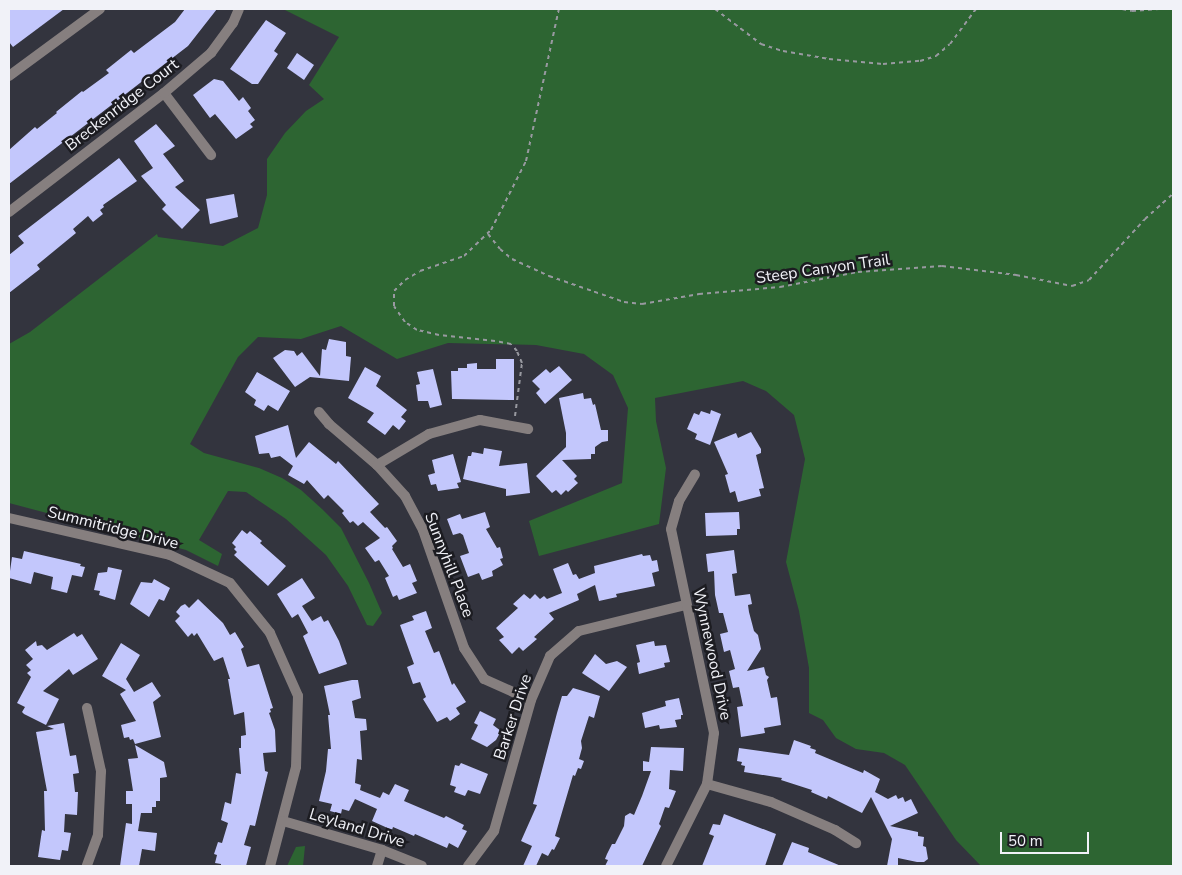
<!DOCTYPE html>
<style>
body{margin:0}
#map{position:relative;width:1182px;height:875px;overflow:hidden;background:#33343e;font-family:"Nunito Sans",sans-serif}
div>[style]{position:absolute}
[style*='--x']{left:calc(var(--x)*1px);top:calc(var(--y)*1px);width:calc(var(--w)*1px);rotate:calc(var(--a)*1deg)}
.green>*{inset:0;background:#2d6532}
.building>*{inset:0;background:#c3c7fc}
.path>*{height:2px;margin-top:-1px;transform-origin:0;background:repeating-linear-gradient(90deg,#9899a0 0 4px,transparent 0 8px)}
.street>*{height:10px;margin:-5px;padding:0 5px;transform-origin:5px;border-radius:5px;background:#867f7f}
span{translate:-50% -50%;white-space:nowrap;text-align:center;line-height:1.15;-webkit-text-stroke:5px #1c1c21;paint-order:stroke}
.street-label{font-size:16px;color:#f1f2f8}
.frame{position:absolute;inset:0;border:10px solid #f1f2f8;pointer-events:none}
.scale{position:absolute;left:1000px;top:832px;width:89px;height:22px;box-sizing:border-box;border:2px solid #f1f2f8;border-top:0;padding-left:6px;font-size:15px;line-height:18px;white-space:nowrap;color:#f1f2f8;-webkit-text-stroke:4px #1c1c21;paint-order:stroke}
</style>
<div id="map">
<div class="green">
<div style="clip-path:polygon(283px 9px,1173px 9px,1173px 866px,981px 866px,956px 840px,905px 765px,884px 753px,856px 749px,836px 738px,823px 720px,809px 713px,809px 668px,799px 611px,786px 562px,805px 459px,794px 415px,766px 391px,743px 381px,655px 398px,656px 421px,666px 468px,659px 524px,539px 556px,529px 521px,622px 483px,628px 408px,613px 375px,584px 354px,536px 345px,448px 343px,397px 359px,341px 326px,301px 339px,258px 337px,238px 357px,190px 444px,204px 453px,259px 468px,282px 478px,301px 490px,322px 509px,341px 528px,369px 583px,382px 613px,373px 626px,367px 625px,348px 586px,326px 555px,286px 519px,246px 492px,228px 491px,199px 540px,222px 554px,218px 566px,186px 550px,9px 503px,9px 344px,30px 332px,157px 234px,158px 237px,223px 246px,258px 228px,267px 195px,267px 159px,285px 133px,306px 111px,324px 99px,309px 85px,339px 37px)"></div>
<div style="clip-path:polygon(305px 846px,303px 866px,287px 866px,296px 847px)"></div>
</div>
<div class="building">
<div style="clip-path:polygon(9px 9px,64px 9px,13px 47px,9px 42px)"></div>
<div style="clip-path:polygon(185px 9px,217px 9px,188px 46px,9px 184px,9px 150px,35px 127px,37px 129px,57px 113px,56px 112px,82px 91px,83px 92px,109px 73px,106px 70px,131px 50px,134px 53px,175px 22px)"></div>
<div style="clip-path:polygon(266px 20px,286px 33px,274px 51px,278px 54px,258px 84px,252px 84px,230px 69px)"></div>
<div style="clip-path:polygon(297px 53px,314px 65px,304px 80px,287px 68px)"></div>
<div style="clip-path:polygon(214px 79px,223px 81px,239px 101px,243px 97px,251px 108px,248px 111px,255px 120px,250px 124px,253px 127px,236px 139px,215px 114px,210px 118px,193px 95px)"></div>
<div style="clip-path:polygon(156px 124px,175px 146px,163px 154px,184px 181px,175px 187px,200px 210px,182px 229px,162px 209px,166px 205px,141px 176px,153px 168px,134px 141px)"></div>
<div style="clip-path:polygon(119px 158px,137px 181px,103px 205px,104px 207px,100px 210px,103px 214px,93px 222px,88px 216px,73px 229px,76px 233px,37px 265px,40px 269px,9px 293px,9px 255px,24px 243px,18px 236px)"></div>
<div style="clip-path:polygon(234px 194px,238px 217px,210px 224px,206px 199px)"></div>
<div style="clip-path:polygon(329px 339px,346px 342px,346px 356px,351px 357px,349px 381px,310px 377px,295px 387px,273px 358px,285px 350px,294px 351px,297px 356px,302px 352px,320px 376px,322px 349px,326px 350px)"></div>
<div style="clip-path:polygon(496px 359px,514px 359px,514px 400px,452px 399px,451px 371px,458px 371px,458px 368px,467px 368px,467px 364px,477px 363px,477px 369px,496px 369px)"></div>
<div style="clip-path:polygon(559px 366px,572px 380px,545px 404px,536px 393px,540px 389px,532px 381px,546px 369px,550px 373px)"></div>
<div style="clip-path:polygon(365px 367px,381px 376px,376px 386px,407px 410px,401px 417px,406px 421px,399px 430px,393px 425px,385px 435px,367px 422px,374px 413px,348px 398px)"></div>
<div style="clip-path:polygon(433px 369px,442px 405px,430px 408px,428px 401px,418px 401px,416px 385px,420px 384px,417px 372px)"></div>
<div style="clip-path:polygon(257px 372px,290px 391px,278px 411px,268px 405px,264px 411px,254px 405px,256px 400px,245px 392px)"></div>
<div style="clip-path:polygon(583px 393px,584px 399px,591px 398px,593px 405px,595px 404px,601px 430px,608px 430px,608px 441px,602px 442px,595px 447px,595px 454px,591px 454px,591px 459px,562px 460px,577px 476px,574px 479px,578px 483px,568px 492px,566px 490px,561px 495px,556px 490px,552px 493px,536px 476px,566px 447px,566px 433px,559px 398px)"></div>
<div style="clip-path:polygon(711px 410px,721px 414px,710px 445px,695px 439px,697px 434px,687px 429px,694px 413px,699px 415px,701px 411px,710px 414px)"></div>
<div style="clip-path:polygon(288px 425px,296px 458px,309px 442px,336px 464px,338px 461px,379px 504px,370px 512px,385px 528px,387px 527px,397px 541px,392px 546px,393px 548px,392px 549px,403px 567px,410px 564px,417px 581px,412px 583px,417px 593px,399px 600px,397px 595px,393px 597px,385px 578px,389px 576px,379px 560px,375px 562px,365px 548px,380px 538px,363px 522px,358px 526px,353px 521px,350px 523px,342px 513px,344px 511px,328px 495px,324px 499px,307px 480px,304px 484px,288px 475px,293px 466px,280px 456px,271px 458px,269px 453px,259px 454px,255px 436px)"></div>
<div style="clip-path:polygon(751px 432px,761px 449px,761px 453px,756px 455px,764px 488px,759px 489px,761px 496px,738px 502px,735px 491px,730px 493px,725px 475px,728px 474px,714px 442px,736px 433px,738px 438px)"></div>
<div style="clip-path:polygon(484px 448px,502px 451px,499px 466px,527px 463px,530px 493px,506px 496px,506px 489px,463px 479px,468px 456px,471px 456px,472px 452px,483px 454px)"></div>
<div style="clip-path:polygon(453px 454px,461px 482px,457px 483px,459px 488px,438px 491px,436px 484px,431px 485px,428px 475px,435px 473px,432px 460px)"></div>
<div style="clip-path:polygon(485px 512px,490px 527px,486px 529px,497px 548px,500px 547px,503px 558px,500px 559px,503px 565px,492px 571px,493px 576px,482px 580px,479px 573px,468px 577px,460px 556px,469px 553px,463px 535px,460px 533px,453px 535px,447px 519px,460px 514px,462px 519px)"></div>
<div style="clip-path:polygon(739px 512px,740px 529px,737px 529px,737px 535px,706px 536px,705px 513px)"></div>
<div style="clip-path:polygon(242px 530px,247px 534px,250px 531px,262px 541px,260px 543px,286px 566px,268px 586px,234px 555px,237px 552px,234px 549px,236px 547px,232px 543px)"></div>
<div style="clip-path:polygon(734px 550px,737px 573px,732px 574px,735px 596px,750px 594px,752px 604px,748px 605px,749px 612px,754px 631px,758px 635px,761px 649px,747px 671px,764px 667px,766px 675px,769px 677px,767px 680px,771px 698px,777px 697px,781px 725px,764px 728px,765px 733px,741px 737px,737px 707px,743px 706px,739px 687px,733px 688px,729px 671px,735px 669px,730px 650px,724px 652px,720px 634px,728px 632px,723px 613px,719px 613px,715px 595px,714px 571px,708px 572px,706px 554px)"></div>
<div style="clip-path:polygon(24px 551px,81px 564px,80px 566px,85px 567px,82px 577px,72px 575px,67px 593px,51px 589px,53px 577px,34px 572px,31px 584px,9px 578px,12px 557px,22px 559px)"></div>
<div style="clip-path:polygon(642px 554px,643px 556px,650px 555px,652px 561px,657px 560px,659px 571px,652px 573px,655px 586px,616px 594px,617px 597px,599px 601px,595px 585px,577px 594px,579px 600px,549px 613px,554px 619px,534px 637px,537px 639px,523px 651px,519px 647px,512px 654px,499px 640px,504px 637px,496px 628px,518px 608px,513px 604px,524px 594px,530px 599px,535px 594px,540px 599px,544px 596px,547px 599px,562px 593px,553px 569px,568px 563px,573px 575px,576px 574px,579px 579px,595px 573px,594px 566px)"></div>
<div style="clip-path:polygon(108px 567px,122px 570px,115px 600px,99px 595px,100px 591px,94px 590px,98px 573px,107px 572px)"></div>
<div style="clip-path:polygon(302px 578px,315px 598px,302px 606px,312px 621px,321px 616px,324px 622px,328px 620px,339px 641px,347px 664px,319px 674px,303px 636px,308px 633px,298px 614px,292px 618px,277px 594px)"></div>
<div style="clip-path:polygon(154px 579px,170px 588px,164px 601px,159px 599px,149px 617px,130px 604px,141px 582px,152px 583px)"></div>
<div style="clip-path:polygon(198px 599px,223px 623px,230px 635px,235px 632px,244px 647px,241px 649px,247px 667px,259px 664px,273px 708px,270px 709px,271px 712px,269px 713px,275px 730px,276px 752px,263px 753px,265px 771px,268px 772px,255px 826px,250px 825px,244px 845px,251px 847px,246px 866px,221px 866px,221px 864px,215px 863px,217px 855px,214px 854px,218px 842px,222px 843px,228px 823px,221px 820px,225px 802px,231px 804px,236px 773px,241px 774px,239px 748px,241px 748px,241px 736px,246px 735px,244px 712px,234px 715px,228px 679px,230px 679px,223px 657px,214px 661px,197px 633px,194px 636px,192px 633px,188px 637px,175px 621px,180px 616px,176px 612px,181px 606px,185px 604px,189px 608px)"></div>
<div style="clip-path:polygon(426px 611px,432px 628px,425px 631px,434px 653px,439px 651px,452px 685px,454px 683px,466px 702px,456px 708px,460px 714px,450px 721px,447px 717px,437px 722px,423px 699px,426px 697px,420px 682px,413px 684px,407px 667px,414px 664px,400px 625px,414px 620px,412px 616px)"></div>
<div style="clip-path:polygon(74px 633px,77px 637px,82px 634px,98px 659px,73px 675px,69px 669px,43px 691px,59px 699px,46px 725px,24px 714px,22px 712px,25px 707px,17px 703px,31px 677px,27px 673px,31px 670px,26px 665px,33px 659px,25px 650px,36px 641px,37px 646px,42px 645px,47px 650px)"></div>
<div style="clip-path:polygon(654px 641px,655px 646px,666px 645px,670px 662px,664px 663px,665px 667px,639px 674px,637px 663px,640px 662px,636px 645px)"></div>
<div style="clip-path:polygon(121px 643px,140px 655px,126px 679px,134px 692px,152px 682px,161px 696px,153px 702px,161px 737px,135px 744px,133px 739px,130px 740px,129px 737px,124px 738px,121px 725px,136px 721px,120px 694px,126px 690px,102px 676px)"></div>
<div style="clip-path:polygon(595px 654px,606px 664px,617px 661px,627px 667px,609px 691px,582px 673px)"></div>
<div style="clip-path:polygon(352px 680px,358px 680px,361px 698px,352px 701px,355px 718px,366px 719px,367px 730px,360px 731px,362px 760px,357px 759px,355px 783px,361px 785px,360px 790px,380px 798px,383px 792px,389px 795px,395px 784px,409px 790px,404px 801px,444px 818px,446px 816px,464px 825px,462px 829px,467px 831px,458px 848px,449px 843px,447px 848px,415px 834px,414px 836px,393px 827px,392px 830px,372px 821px,377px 809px,355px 799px,349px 811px,342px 809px,341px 814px,330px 811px,332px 804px,319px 801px,326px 771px,328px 749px,331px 749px,328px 715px,330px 715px,324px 686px)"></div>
<div style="clip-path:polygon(573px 688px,600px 696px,594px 718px,589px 716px,581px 741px,582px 748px,579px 759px,584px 761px,581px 769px,578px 768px,575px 776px,573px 775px,555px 836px,560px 838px,554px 850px,552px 849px,548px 856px,542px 853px,536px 866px,523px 866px,532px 846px,521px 841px,537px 805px,533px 804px,557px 713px,562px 696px,567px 696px)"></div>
<div style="clip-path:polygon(679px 698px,683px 715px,681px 715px,681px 719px,675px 720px,677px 727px,660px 729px,659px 725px,645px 728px,642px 713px,666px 706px,665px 701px)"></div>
<div style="clip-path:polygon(480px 711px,496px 719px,493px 725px,501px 731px,496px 740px,487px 747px,471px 739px,478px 725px,474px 723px)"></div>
<div style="clip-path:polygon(64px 723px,70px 756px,76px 755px,79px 773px,73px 774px,75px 792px,78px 792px,77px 815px,65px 814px,64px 832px,71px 833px,68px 851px,62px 850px,60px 860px,38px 857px,42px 830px,45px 831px,44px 791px,47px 791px,36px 732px,54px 729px,47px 726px)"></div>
<div style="clip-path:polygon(794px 740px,811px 746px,810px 748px,816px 750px,815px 753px,863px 773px,864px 770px,880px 779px,875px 792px,888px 799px,896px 795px,898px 799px,903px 797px,905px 802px,911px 799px,918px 813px,890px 826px,918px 832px,918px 836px,924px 837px,923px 846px,926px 847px,928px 859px,924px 862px,917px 862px,898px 858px,898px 866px,887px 866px,892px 839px,871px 797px,862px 813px,828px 796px,827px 799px,811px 792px,812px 790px,781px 780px,782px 778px,744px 772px,745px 766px,741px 765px,742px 762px,737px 761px,739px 748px,789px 755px)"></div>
<div style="clip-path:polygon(135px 745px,164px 762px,167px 777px,160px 778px,160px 801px,156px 801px,156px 807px,152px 807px,152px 813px,141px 813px,138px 831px,157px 833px,155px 851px,142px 849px,139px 866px,120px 866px,126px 823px,132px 824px,132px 804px,126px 804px,126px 791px,133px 791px,128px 759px,138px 758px)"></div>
<div style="clip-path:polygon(651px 747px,684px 748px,683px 771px,670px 770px,669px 789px,676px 791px,669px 808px,665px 807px,659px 824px,661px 826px,642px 866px,605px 866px,608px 860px,605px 859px,607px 854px,612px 844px,615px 844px,624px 826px,625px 816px,630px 813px,634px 815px,642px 796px,651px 771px,643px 771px,643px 761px,649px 762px)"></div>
<div style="clip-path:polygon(461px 763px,488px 774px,480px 794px,468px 790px,465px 796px,454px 792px,456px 787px,450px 785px,455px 765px,459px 766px)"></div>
<div style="clip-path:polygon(724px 814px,776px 834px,765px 866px,702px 866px,714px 836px,709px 834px,713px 824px,720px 825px)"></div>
<div style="clip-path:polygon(792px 842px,809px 848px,808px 852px,841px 866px,782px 866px)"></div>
</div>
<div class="path">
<div style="--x:715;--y:9;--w:58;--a:37.3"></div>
<div style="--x:761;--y:44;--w:23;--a:18"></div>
<div style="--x:783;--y:51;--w:47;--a:9.9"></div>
<div style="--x:829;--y:59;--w:54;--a:5.3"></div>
<div style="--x:883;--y:64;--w:37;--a:-5"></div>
<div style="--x:920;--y:61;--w:17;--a:-17"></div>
<div style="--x:936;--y:56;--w:18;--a:-41"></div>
<div style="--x:950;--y:44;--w:44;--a:-53.4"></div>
<div style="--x:1122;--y:9;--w:10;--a:11"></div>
<div style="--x:1132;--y:11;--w:27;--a:-4"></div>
<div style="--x:488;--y:234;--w:19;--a:51"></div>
<div style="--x:500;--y:249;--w:16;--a:40"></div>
<div style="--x:512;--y:259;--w:41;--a:24.7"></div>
<div style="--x:549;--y:276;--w:79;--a:19.1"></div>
<div style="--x:624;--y:302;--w:18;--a:6"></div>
<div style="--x:642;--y:304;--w:58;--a:-10"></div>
<div style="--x:699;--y:294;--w:81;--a:-4.9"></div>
<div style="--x:780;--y:287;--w:79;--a:-10.9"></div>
<div style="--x:858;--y:272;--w:84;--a:-4.1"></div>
<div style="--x:942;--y:266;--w:75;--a:6.9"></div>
<div style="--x:1016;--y:275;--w:57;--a:11.1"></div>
<div style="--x:1072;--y:286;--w:18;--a:-19"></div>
<div style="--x:1089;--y:280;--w:83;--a:-47.4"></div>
<div style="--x:1145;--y:219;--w:38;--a:-42"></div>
<div style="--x:515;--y:416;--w:53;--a:-82.5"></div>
<div style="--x:522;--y:363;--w:13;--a:-113"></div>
<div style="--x:517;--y:351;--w:9;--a:-131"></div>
<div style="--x:511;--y:344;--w:16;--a:-169"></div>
<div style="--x:495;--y:341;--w:56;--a:-173.9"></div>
<div style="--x:439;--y:335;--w:23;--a:-167"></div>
<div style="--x:417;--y:330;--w:14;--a:-146"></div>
<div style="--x:405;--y:322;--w:19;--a:-125"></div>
<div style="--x:394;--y:306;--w:15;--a:-90"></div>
<div style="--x:394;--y:291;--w:16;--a:-45"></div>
<div style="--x:405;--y:280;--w:17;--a:-31"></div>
<div style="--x:420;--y:271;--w:46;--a:-18.8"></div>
<div style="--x:464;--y:256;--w:37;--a:-44"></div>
<div style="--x:491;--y:230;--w:77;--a:-63.1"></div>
<div style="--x:526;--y:161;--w:156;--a:-77.8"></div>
</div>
<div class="street">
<div style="--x:9;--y:76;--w:113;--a:-36.4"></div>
<div style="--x:164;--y:93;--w:78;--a:52.8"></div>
<div style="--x:9;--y:212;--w:195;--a:-37.5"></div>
<div style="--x:164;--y:93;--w:62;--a:-40.4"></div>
<div style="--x:211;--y:53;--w:37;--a:-54"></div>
<div style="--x:233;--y:23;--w:15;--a:-67"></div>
<div style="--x:319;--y:412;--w:16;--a:50"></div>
<div style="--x:329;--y:424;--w:63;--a:40.5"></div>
<div style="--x:377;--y:465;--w:42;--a:47.9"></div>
<div style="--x:405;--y:496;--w:38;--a:62"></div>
<div style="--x:423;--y:530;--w:125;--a:70.8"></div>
<div style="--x:464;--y:648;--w:37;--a:57"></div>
<div style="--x:484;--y:679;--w:51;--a:24.1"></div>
<div style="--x:377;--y:465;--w:61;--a:-30.8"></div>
<div style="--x:429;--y:434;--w:53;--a:-15.4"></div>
<div style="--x:480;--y:420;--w:49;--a:10.6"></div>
<div style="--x:9;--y:518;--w:165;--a:12.9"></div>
<div style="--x:170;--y:555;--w:66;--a:25"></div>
<div style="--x:230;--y:583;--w:64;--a:51.3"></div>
<div style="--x:270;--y:633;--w:69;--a:66"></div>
<div style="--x:298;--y:696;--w:71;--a:91.6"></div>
<div style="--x:296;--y:767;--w:102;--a:104.7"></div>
<div style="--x:87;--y:708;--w:65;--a:77.5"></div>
<div style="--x:101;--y:771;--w:64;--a:92.7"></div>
<div style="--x:98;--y:835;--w:33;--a:110"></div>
<div style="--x:707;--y:784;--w:66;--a:15.7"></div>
<div style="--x:771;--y:802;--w:70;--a:23.6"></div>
<div style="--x:835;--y:830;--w:25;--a:32"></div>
<div style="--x:283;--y:821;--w:103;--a:16.3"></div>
<div style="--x:382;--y:850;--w:43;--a:21.8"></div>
<div style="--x:377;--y:866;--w:17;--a:-73"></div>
<div style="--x:468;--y:866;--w:44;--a:-53.4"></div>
<div style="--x:494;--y:831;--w:136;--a:-74.2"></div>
<div style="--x:531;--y:700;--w:48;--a:-66.6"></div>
<div style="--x:550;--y:656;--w:38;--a:-41"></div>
<div style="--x:579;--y:631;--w:110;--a:-13.7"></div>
<div style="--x:666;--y:866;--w:92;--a:-63.4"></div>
<div style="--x:707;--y:784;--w:51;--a:-82.2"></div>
<div style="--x:714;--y:733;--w:208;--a:-101.9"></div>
<div style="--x:671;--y:529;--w:29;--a:-74"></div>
<div style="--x:679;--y:501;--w:31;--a:-59"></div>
</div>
<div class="street-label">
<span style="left:122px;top:105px;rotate:-38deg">Breckenridge Court</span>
<span style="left:823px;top:269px;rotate:-8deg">Steep Canyon Trail</span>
<span style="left:113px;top:528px;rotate:14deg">Summitridge Drive</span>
<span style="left:449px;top:565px;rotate:69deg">Sunnyhill Place</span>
<span style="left:712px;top:654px;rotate:78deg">Wynnewood Drive</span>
<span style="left:513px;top:717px;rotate:-72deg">Barker Drive</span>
<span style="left:357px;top:828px;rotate:17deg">Leyland Drive</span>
</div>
<div class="frame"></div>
<div class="scale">50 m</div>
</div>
